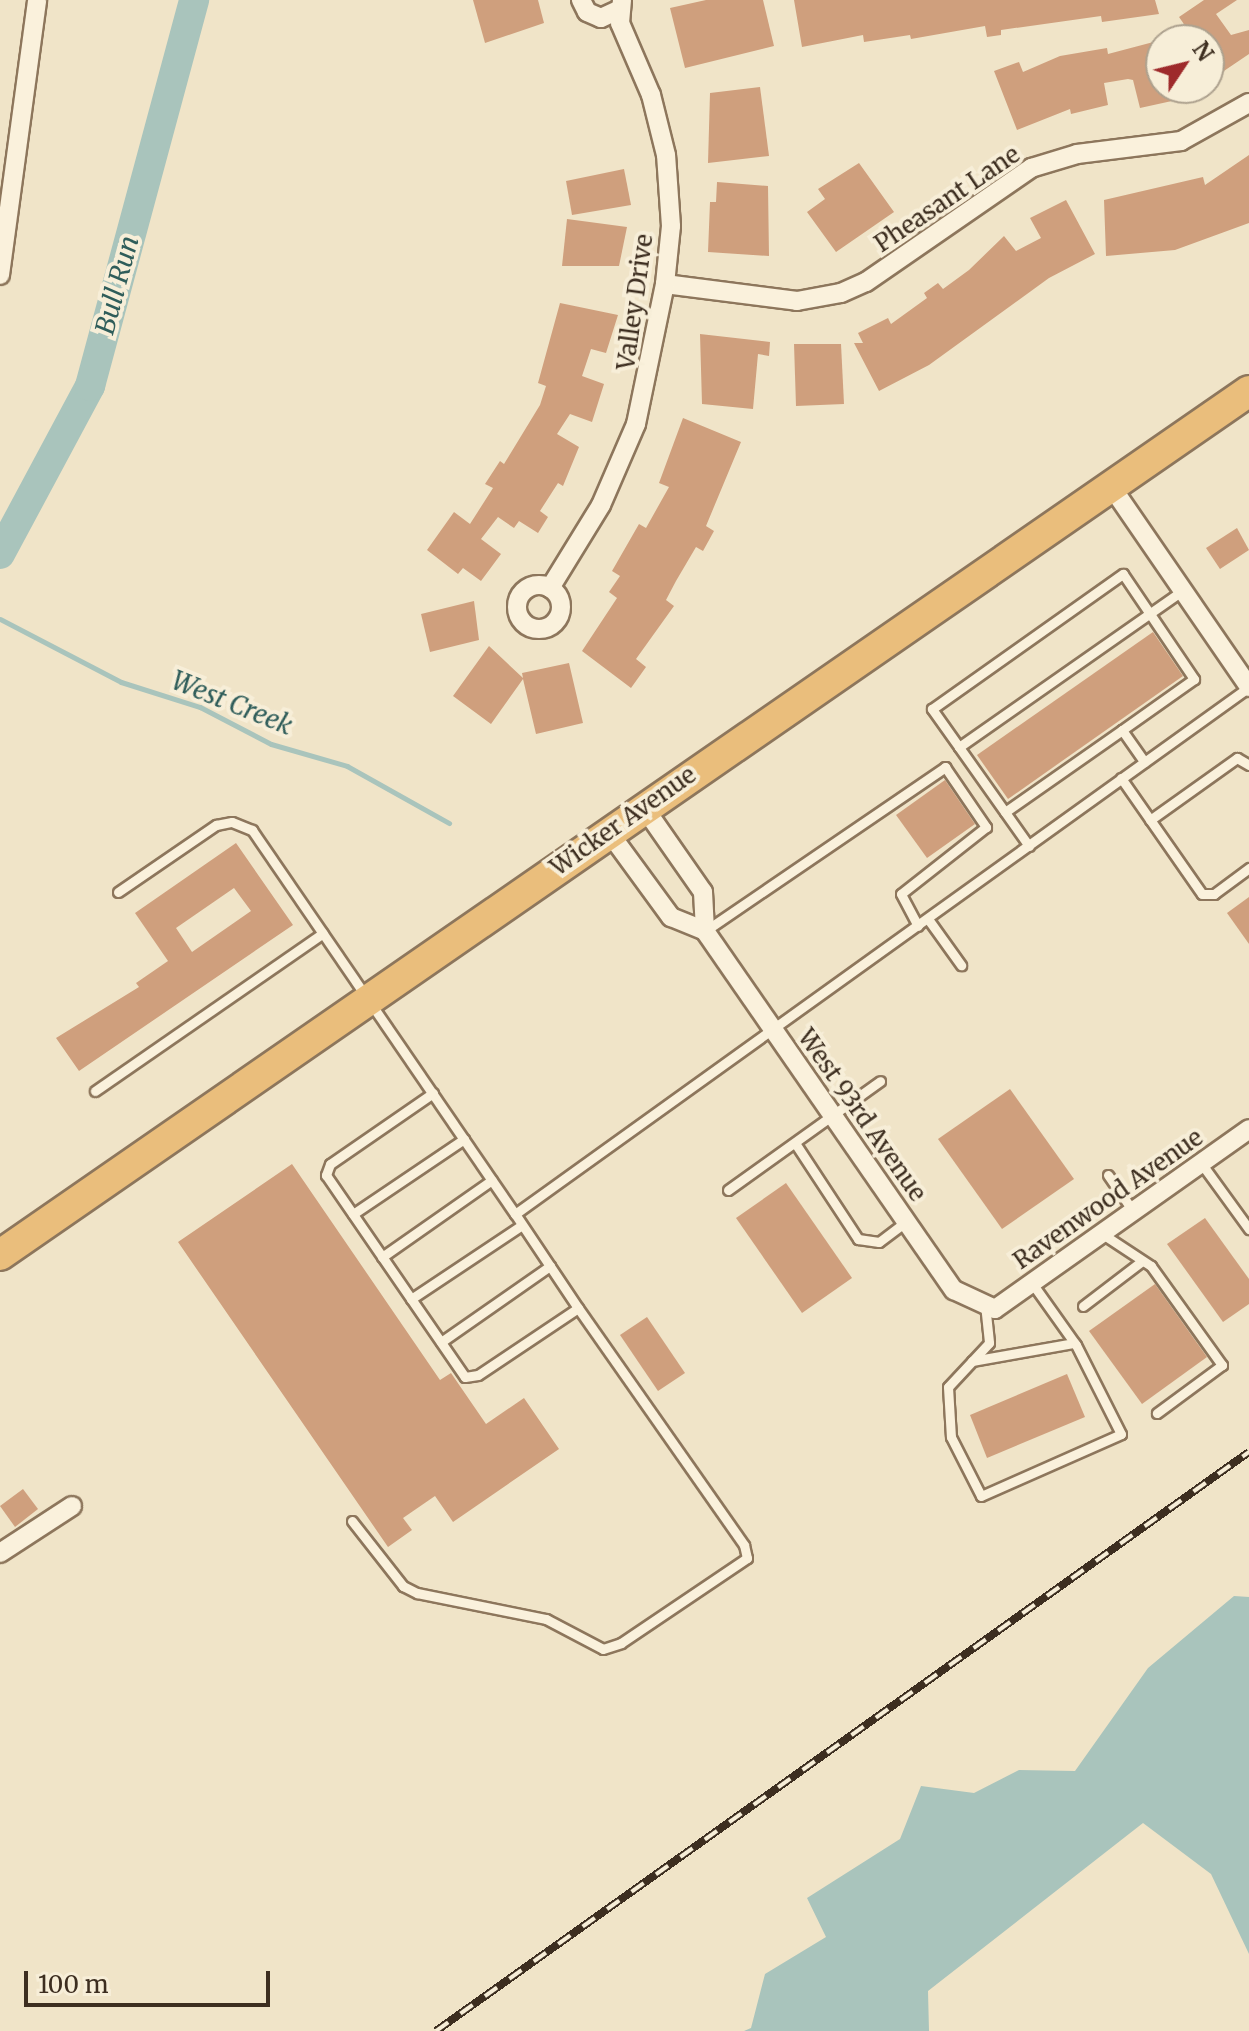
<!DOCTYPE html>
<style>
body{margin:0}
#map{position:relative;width:1249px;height:2031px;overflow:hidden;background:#f0e4c8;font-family:Merriweather,serif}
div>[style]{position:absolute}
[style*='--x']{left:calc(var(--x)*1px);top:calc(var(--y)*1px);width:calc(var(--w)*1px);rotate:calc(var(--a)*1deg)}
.water>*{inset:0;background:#a9c4bc}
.stream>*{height:5px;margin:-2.5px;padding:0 2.5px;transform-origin:2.5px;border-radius:2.5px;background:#a9c4bc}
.river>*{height:30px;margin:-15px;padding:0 15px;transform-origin:15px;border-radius:15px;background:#a9c4bc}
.building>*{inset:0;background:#cf9f7d}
.roads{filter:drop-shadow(2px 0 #8d765c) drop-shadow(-2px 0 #8d765c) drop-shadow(0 2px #8d765c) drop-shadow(0 -2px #8d765c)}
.service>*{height:9px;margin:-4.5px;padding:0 4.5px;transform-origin:4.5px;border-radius:4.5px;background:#faf1dc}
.minor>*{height:18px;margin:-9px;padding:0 9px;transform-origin:9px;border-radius:9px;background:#faf1dc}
.minor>.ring{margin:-9px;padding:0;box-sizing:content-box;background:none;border:18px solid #faf1dc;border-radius:50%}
.trunk>*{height:30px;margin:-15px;padding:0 15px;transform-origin:15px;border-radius:15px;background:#eabe7c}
.rail>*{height:8px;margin-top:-4px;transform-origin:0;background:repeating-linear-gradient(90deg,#f7eed8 0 15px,#3d2e20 0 30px);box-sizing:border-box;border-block:2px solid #3d2e20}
span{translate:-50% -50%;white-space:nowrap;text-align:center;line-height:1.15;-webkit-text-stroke:8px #f7eed8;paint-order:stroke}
.street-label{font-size:24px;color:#3d2e20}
.water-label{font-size:26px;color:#2f5d5a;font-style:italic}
.north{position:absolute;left:1145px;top:24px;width:80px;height:80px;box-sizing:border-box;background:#f7eed8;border:2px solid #ada18e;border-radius:50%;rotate:55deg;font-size:22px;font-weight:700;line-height:32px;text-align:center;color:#3d2e20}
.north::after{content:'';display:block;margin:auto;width:28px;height:36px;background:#9e2a2b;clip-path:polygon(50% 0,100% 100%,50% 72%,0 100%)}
.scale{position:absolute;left:24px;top:1971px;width:246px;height:36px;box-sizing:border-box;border:4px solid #3d2e20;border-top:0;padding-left:10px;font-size:24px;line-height:28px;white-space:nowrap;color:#3d2e20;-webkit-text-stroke:6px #f7eed8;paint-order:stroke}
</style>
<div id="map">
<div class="water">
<div style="clip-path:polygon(1234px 1596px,1249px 1597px,1249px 1954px,1211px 1874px,1143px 1823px,928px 1991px,929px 2031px,744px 2031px,751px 2028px,765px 1974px,826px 1937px,807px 1898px,900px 1839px,921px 1786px,974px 1793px,1019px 1770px,1075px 1771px,1148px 1668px)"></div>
</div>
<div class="stream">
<div style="--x:0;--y:619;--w:136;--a:27.5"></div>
<div style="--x:121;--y:682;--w:83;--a:17.6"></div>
<div style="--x:200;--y:707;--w:80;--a:27.5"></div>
<div style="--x:271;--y:744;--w:79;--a:16.1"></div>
<div style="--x:347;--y:766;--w:117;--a:29.2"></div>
</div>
<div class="river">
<div style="--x:0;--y:554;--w:191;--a:-61.8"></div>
<div style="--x:90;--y:386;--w:400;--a:-74.9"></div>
</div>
<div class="building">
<div style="clip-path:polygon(473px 0,538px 0,544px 23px,485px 43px)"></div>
<div style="clip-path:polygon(706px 0,763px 0,774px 46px,685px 68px,670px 8px)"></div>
<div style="clip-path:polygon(794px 0,1155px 0,1159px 14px,1102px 22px,1101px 16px,1001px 30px,1001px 35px,987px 37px,985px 26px,911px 39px,910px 35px,864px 42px,863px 35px,802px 47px)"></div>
<div style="clip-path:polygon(1204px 0,1237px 0,1216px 14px,1231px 35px,1249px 30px,1249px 54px,1218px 75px,1209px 62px,1209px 40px,1195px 40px,1179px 17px)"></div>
<div style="clip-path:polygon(1161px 40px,1161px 88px,1178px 88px,1181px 99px,1140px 108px,1133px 80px,1128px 79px,1104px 83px,1108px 105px,1071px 114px,1070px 109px,1017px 130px,994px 71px,1019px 62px,1023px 72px,1060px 56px,1107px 48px,1108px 54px)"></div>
<div style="clip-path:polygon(760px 87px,769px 156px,708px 163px,710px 93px)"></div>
<div style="clip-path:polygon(1249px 155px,1249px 223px,1175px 250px,1106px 256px,1104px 200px,1203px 177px,1205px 185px)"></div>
<div style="clip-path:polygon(859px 163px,894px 212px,836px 252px,807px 212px,825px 199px,818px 189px)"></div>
<div style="clip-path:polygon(624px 169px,631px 205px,572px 215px,566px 181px)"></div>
<div style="clip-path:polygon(717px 182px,768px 186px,769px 256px,708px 252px,710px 202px,716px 202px)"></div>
<div style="clip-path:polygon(1066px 200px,1095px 254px,1049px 278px,929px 365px,879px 391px,854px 343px,863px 343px,858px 333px,888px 318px,891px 324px,927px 298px,924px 293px,938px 283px,943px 289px,969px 270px,1004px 236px,1016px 251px,1041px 238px,1030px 218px)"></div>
<div style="clip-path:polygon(567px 219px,627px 227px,619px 266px,562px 266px)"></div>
<div style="clip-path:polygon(560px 303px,618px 315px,606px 353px,591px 349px,582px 376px,604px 384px,592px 422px,570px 414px,557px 434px,579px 447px,563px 486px,558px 483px,540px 511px,548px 517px,538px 533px,519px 521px,514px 528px,498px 517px,481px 539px,501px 554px,481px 581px,463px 568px,458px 574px,427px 550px,454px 512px,470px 524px,493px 488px,485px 484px,500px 461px,504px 464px,540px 405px,546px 386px,538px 383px)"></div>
<div style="clip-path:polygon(700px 334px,770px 342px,769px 356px,758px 354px,753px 409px,702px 404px)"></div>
<div style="clip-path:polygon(794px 344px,841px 344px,844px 404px,796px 406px)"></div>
<div style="clip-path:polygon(683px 418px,741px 442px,706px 526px,714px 531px,703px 551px,696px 547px,676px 581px,666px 600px,674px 606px,636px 659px,646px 667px,631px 688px,582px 651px,617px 598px,609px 592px,620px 576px,612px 571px,639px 524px,646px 528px,669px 487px,659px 483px)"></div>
<div style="clip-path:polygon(1237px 528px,1249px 550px,1220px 569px,1206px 548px)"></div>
<div style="clip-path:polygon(474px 601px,479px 640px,430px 652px,421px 614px)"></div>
<div style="clip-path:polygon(1153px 632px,1183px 676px,1008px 799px,977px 755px)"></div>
<div style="clip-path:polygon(489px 646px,523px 678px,522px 673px,569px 663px,583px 723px,536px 734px,523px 679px,491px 724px,453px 696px)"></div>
<div style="clip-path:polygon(945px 780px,975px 824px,927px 858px,896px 815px)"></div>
<div style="clip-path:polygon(evenodd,236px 843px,293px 925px,79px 1071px,56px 1038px,139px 987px,136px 983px,168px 961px,135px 913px,236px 843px,234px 888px,251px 911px,192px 952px,176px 928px,234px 888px)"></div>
<div style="clip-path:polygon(1249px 897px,1249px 944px,1227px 913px)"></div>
<div style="clip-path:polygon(1010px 1089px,1074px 1179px,1002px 1229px,938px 1139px)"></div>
<div style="clip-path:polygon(292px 1164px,440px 1380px,451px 1373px,486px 1424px,524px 1398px,559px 1449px,453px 1522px,435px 1496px,403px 1518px,412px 1530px,388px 1547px,178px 1242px)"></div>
<div style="clip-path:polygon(786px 1183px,852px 1278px,802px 1313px,736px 1218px)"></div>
<div style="clip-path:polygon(1205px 1218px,1249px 1279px,1249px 1304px,1223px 1322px,1167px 1244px)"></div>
<div style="clip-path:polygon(1155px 1284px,1207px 1357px,1142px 1404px,1089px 1331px)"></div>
<div style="clip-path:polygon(647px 1317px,685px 1373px,658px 1391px,620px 1335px)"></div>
<div style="clip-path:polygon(1067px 1374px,1085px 1417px,987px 1458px,970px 1415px)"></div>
<div style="clip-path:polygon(23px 1489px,38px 1509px,15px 1527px,0 1506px)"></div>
</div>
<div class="roads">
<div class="service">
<div style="--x:959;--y:747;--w:47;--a:-125.4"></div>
<div style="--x:932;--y:709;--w:234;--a:-35.3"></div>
<div style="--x:1123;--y:574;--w:127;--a:55.9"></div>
<div style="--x:1194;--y:679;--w:88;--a:144.7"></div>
<div style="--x:1121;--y:778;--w:141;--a:55.1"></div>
<div style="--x:1202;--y:894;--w:12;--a:0"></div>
<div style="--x:1214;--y:894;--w:44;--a:-36.6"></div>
<div style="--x:1005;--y:812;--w:143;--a:-35"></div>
<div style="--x:1122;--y:730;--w:39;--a:55"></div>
<div style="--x:1150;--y:820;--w:107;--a:-35.5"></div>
<div style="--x:1237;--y:758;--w:14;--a:30"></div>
<div style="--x:1029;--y:846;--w:121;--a:-125.3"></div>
<div style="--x:959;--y:747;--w:274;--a:-35"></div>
<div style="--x:118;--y:892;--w:119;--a:-34.4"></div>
<div style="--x:216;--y:825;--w:16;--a:-11"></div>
<div style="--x:232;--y:822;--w:22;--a:22"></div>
<div style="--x:252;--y:830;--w:465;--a:55.6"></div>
<div style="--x:515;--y:1214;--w:904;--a:-35.68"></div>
<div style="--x:928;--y:919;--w:57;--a:54.3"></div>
<div style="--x:705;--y:931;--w:291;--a:-34.3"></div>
<div style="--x:945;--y:767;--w:73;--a:55.7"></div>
<div style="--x:986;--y:827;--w:108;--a:141.8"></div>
<div style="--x:901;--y:894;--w:36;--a:62"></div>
<div style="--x:95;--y:1091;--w:277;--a:-34.7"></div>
<div style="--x:433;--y:1093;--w:125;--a:145.4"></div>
<div style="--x:330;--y:1164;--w:12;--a:110"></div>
<div style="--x:326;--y:1175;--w:245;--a:55.5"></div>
<div style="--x:465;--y:1377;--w:13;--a:-9"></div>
<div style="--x:478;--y:1375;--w:120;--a:-33.8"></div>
<div style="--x:578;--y:1308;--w:113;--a:-123.8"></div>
<div style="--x:795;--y:1143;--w:115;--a:56.7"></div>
<div style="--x:858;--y:1239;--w:21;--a:8"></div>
<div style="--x:879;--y:1242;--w:35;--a:-37"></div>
<div style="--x:1201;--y:1163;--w:82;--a:54"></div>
<div style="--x:1108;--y:1175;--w:44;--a:55.2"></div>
<div style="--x:728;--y:1190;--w:187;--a:-35.6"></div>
<div style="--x:353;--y:1214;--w:134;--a:-34"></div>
<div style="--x:1101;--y:1233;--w:60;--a:33.4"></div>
<div style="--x:1151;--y:1266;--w:122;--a:54.4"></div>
<div style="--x:1222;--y:1365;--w:81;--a:143.6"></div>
<div style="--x:382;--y:1257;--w:134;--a:-35"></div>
<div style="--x:411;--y:1299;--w:133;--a:-33.7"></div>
<div style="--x:985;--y:1304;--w:39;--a:84"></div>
<div style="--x:989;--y:1343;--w:60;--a:133"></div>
<div style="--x:948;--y:1387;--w:50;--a:86.6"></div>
<div style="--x:951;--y:1437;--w:66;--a:63"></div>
<div style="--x:981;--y:1496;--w:153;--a:-23.9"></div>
<div style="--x:1121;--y:1434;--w:100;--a:-116.8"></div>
<div style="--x:1076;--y:1345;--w:76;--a:-125.4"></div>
<div style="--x:1083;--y:1306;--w:74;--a:-37.3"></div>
<div style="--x:441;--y:1342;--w:133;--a:-34.9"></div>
<div style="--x:972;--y:1361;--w:104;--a:-10"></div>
<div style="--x:352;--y:1521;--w:83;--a:51.9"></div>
<div style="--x:403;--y:1586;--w:16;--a:27"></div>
<div style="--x:417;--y:1593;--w:132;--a:11.4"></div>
<div style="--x:546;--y:1619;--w:64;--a:27.8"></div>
<div style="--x:603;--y:1649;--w:19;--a:-18"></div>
<div style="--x:621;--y:1643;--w:152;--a:-34"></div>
<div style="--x:747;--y:1558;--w:13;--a:-103"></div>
<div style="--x:744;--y:1545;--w:289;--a:-125"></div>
</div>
<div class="minor">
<div style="--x:581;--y:0;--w:13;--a:63"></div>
<div style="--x:587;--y:12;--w:15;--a:23"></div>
<div style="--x:601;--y:18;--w:21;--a:-25"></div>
<div style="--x:0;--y:275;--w:277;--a:-82.3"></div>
<div style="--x:665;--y:284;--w:133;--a:7.3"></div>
<div style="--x:797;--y:301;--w:45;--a:-10.3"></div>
<div style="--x:841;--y:293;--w:27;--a:-24"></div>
<div style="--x:866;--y:282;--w:201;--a:-34.6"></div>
<div style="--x:1031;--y:168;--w:48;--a:-16.9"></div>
<div style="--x:1077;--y:154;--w:105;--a:-7.1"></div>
<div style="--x:1181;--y:141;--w:78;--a:-29.2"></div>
<div style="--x:1111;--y:486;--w:244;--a:55.5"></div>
<div class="ring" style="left:517px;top:585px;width:26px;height:26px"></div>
<div style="--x:550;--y:588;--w:97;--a:-58.4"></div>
<div style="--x:601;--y:505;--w:88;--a:-66.6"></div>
<div style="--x:636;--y:424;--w:143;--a:-78.3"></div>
<div style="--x:665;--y:284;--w:58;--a:-84.1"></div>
<div style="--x:671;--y:226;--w:71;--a:-94"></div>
<div style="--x:666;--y:155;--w:62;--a:-104"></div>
<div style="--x:651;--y:95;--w:78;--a:-113.3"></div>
<div style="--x:620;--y:23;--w:23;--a:-85"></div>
<div style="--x:643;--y:806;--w:105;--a:55.1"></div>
<div style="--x:703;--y:892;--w:39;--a:87"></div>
<div style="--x:705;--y:931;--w:437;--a:55.3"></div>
<div style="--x:954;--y:1290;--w:45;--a:24.9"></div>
<div style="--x:995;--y:1309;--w:311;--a:-35.3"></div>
<div style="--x:608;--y:831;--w:107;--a:53.8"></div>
<div style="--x:671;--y:917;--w:37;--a:22"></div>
<div style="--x:0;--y:1553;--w:86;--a:-33.1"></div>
</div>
<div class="trunk">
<div style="--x:0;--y:1255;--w:1519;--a:-34.67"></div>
</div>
</div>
<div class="rail">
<div style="--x:436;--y:2031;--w:998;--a:-35.46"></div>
</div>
<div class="street-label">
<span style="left:947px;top:199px;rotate:-34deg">Pheasant Lane</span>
<span style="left:635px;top:302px;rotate:-82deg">Valley Drive</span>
<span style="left:623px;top:821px;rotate:-35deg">Wicker Avenue</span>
<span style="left:862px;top:1115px;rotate:55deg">West 93rd Avenue</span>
<span style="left:1108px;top:1199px;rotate:-35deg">Ravenwood Avenue</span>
</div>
<div class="water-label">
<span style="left:117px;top:285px;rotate:-75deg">Bull Run</span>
<span style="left:232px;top:703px;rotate:22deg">West Creek</span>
</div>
<div class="north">N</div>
<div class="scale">100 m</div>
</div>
